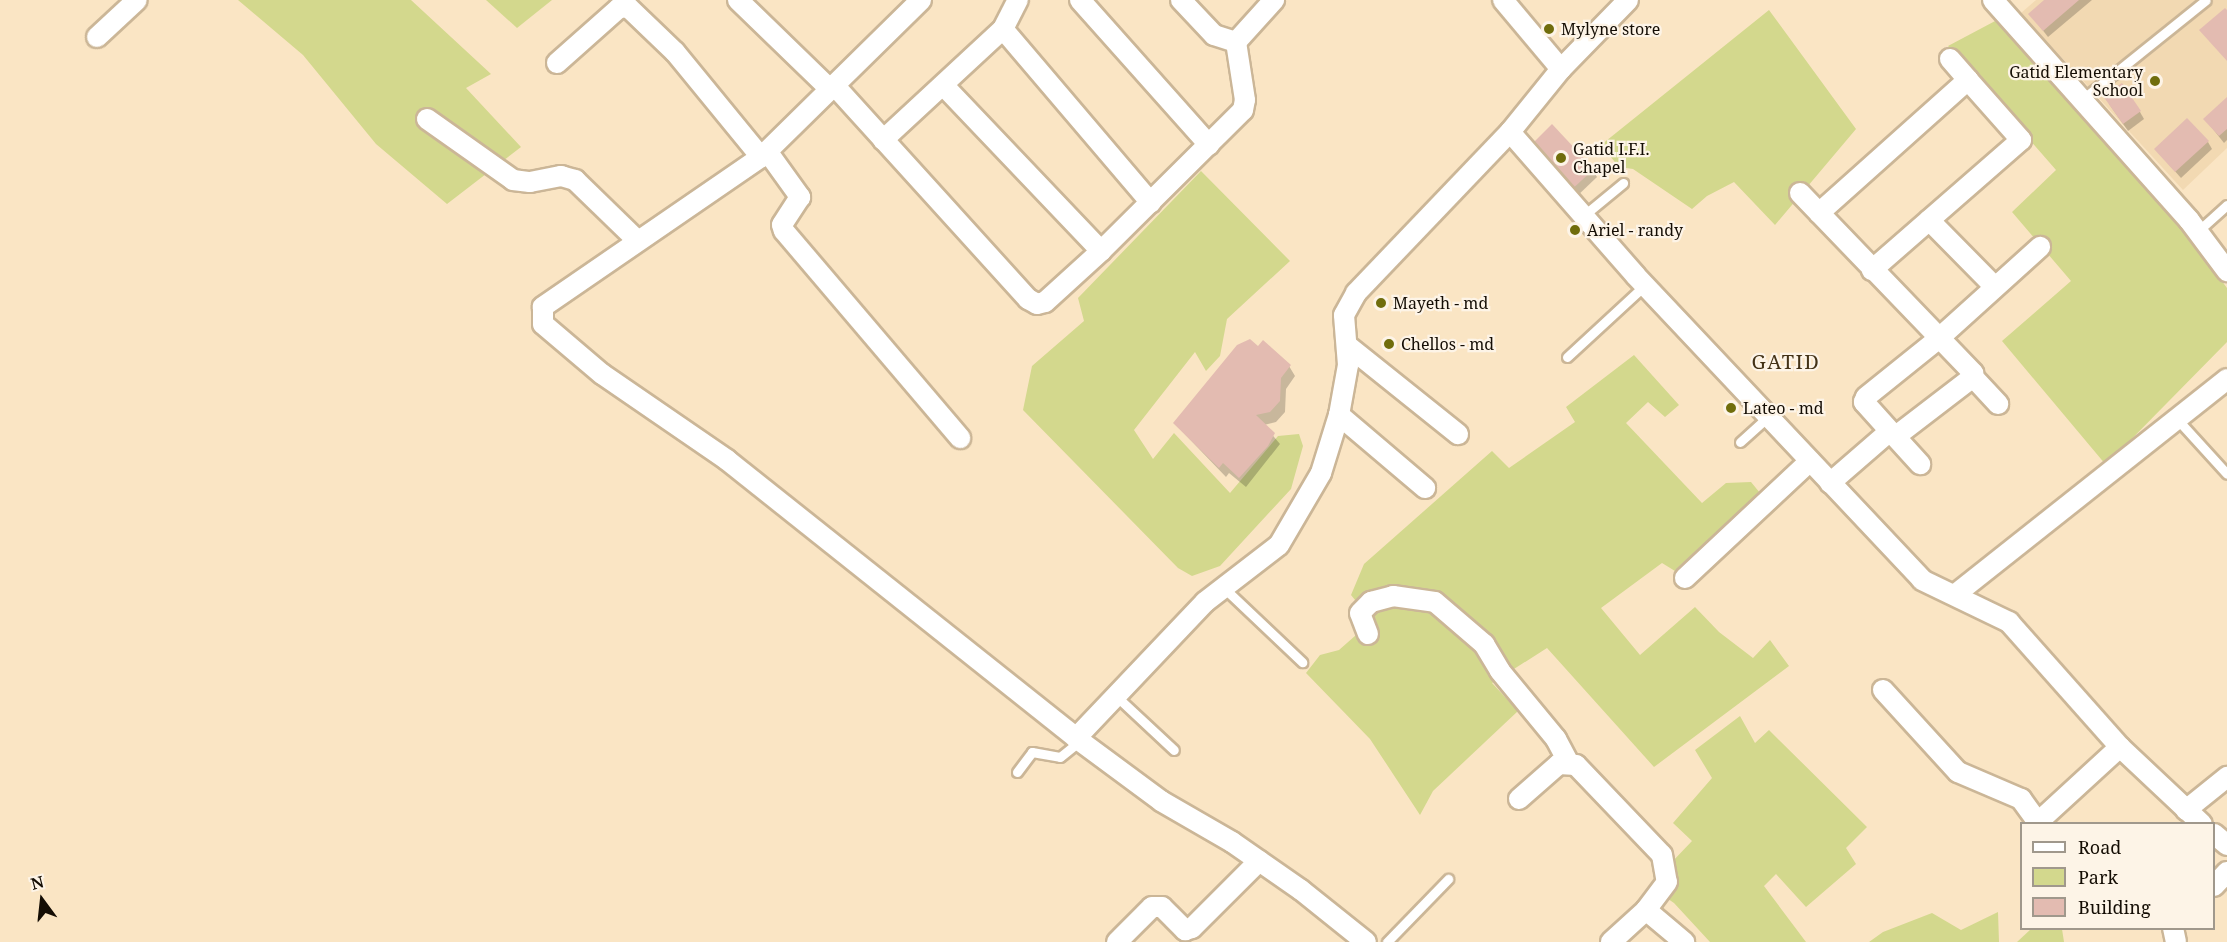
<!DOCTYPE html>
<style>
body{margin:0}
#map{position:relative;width:2227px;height:942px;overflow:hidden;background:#fae5c4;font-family:"Noto Serif",serif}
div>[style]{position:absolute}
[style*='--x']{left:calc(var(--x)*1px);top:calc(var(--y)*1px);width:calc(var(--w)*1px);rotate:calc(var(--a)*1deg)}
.built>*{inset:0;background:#f2d9b2}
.green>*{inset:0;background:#d3d88d}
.shadow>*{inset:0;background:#0003}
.building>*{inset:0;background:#e3bbb1}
.roads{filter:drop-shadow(2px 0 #cbb697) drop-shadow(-2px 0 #cbb697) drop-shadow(0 2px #cbb697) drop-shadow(0 -2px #cbb697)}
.service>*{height:9px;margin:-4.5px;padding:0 4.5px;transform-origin:4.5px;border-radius:4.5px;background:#fff}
.minor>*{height:20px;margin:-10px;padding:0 10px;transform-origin:10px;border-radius:10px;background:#fff}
.dots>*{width:16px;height:16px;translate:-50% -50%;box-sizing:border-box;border:3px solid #fdf4e7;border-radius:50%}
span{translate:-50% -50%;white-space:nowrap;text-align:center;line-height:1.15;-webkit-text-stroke:4.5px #fdf4e7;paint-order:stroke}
.poi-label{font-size:16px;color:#140d04}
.left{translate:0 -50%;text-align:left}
.right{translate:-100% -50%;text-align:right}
.quarter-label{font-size:20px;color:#433216;letter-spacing:1.5px}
.legend{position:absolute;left:2020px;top:822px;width:195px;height:108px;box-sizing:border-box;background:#fdf4e7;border:2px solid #a0988c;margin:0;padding:8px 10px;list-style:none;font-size:18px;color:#140d04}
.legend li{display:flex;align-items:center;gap:12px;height:30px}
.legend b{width:30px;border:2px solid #a0988c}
.north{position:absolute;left:12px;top:870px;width:60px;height:60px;-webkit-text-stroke:4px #fdf4e7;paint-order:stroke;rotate:345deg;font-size:16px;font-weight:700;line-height:24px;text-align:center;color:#140d04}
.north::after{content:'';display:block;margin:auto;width:21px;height:27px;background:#140d04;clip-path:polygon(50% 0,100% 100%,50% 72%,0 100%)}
</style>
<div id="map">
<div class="built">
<div style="clip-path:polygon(2036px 0,2227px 0,2227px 148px,2183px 190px,2021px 13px)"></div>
</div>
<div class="green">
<div style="clip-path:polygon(238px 0,411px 0,491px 74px,466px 88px,521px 147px,447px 204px,376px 144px,303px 55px)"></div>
<div style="clip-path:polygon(486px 0,552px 0,517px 28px)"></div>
<div style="clip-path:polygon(1769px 10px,1856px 129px,1775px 225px,1734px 182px,1707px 196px,1692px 209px,1633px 169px,1619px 167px,1601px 145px)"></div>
<div style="clip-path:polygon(1997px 20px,2185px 231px,2227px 288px,2227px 342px,2106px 465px,2002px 341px,2071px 281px,2012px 212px,2056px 170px,1948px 46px)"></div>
<div style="clip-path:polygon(1201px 171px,1290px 261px,1227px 319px,1220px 356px,1206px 371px,1195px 352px,1134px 430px,1153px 459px,1174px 433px,1230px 493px,1278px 436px,1299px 434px,1303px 446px,1291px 489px,1220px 566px,1192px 576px,1178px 568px,1023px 410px,1032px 366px,1084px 321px,1078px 298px)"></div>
<div style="clip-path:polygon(1634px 355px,1679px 405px,1665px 417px,1648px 402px,1626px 423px,1702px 503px,1726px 483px,1751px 482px,1774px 510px,1675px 571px,1662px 563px,1601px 608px,1640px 655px,1695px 607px,1719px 632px,1753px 658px,1770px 640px,1789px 666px,1654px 767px,1547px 648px,1492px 683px,1518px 711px,1433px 791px,1420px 815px,1370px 739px,1306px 673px,1320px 655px,1339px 650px,1372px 621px,1351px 595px,1364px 564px,1492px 451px,1509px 468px,1575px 422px,1566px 407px)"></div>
<div style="clip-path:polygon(1740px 716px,1755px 743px,1769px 730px,1867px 827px,1846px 848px,1856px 864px,1806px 907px,1776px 874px,1764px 886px,1806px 942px,1710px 942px,1674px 903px,1649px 886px,1692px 841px,1673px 823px,1712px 778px,1695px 750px)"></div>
<div style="clip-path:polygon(1998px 912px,1999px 942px,1869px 942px,1883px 932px,1932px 913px,1961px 930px)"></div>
<div style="clip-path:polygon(2031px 929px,2062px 929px,2064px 942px,2017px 942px)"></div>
</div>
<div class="shadow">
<div style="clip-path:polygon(2046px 0,2092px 0,2048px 37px,2030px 14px)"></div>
<div style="clip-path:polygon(2227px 99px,2227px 140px,2224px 143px,2205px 119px)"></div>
<div style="clip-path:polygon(2109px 104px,2140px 112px,2144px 119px,2128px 131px)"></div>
<div style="clip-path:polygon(2208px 142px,2212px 149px,2181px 178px,2156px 150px)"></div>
<div style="clip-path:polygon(1535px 155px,1592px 169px,1597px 177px,1574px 199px)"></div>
<div style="clip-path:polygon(1289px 366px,1295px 376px,1286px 389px,1285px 412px,1276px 422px,1264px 425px,1280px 444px,1246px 487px,1229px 473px,1226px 477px,1175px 424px)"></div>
</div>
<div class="building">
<div style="clip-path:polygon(2044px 0,2079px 0,2043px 31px,2028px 14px)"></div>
<div style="clip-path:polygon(2225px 8px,2227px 10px,2227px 61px,2199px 30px)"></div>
<div style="clip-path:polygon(2122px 83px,2141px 111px,2123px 124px,2103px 96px)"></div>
<div style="clip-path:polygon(2227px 97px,2227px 129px,2219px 136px,2203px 119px)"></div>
<div style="clip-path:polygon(2187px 118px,2209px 141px,2175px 172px,2154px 149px)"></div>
<div style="clip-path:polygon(1552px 124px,1594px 169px,1569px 192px,1529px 147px)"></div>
<div style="clip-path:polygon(1250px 339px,1258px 346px,1263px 340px,1291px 365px,1281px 378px,1280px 401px,1270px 412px,1256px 415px,1275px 433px,1268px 446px,1239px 478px,1223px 463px,1219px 468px,1173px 423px,1237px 345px)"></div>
</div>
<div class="roads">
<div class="service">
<div style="--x:2084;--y:98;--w:156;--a:-38.8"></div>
<div style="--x:1583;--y:216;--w:52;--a:-39.5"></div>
<div style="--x:2198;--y:231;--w:39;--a:-42"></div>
<div style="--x:1567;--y:357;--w:106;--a:-42.7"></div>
<div style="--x:2177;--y:419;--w:74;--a:47.7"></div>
<div style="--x:1740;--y:442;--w:39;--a:-42"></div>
<div style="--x:1224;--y:588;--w:108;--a:43.5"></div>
<div style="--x:1116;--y:696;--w:79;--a:43"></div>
<div style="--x:1017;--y:772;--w:25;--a:-53"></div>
<div style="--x:1032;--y:752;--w:28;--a:10"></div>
<div style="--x:1060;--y:757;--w:26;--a:-39"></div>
<div style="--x:1387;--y:942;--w:88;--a:-45.9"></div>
</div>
<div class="minor">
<div style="--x:738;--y:0;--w:128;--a:44.1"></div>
<div style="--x:921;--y:0;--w:224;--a:135.5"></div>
<div style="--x:761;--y:157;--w:265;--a:145.5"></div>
<div style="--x:543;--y:307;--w:17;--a:90"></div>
<div style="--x:543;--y:324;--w:77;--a:40.3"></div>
<div style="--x:602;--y:374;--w:152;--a:34.5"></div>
<div style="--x:727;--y:460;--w:446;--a:38.5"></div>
<div style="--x:1076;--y:738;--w:106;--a:36.5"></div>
<div style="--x:1161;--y:801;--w:82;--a:30"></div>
<div style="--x:1232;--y:842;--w:84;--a:34.8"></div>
<div style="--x:1301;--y:890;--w:83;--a:38.7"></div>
<div style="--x:1080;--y:0;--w:194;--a:48.3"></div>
<div style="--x:1181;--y:0;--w:48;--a:46.7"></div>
<div style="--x:1214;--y:35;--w:23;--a:18"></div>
<div style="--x:1503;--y:0;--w:90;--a:50"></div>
<div style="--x:1993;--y:0;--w:295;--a:48.3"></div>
<div style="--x:2189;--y:220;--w:64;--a:53.3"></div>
<div style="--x:1003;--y:29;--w:228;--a:49.6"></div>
<div style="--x:97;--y:37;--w:54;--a:-42.8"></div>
<div style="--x:1950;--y:59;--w:28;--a:49"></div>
<div style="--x:557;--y:63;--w:83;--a:-41.6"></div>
<div style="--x:619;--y:8;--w:9;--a:-6"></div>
<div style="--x:628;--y:7;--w:65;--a:43.8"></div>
<div style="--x:675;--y:52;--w:136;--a:50.7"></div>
<div style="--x:834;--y:85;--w:289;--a:47.8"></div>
<div style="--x:1028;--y:299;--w:10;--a:29"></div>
<div style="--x:1037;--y:304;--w:8;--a:-14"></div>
<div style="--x:1045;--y:302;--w:76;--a:-42.3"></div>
<div style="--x:1101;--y:251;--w:200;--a:-44.8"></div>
<div style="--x:1243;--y:110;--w:10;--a:-79"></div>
<div style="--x:1245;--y:100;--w:59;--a:-98.8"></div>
<div style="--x:1236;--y:42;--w:57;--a:-47.9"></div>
<div style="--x:944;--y:86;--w:228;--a:46.4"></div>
<div style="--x:427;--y:119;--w:105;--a:35.3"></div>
<div style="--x:513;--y:180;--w:17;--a:7"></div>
<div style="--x:530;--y:182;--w:32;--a:-11"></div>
<div style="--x:561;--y:176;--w:15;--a:16"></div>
<div style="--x:575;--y:180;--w:86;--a:44.1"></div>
<div style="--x:1510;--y:132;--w:191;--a:48.8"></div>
<div style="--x:1636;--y:276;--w:417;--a:46.7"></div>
<div style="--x:1922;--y:580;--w:97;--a:25.8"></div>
<div style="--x:2009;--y:622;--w:167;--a:48.4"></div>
<div style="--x:2120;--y:747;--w:112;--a:43.2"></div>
<div style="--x:883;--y:140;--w:163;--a:-42.8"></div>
<div style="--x:1003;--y:29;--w:33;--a:-63"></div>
<div style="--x:767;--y:151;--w:57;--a:54.3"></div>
<div style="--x:800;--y:197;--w:33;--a:123"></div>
<div style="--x:782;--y:225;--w:6;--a:72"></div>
<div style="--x:784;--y:231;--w:272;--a:49.6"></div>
<div style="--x:1800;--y:193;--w:250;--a:46.1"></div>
<div style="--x:1973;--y:373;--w:4;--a:90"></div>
<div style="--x:1973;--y:377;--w:97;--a:142.5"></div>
<div style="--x:1819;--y:213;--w:200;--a:-41.8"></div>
<div style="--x:1968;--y:80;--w:80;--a:48.5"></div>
<div style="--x:2021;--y:140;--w:198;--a:138.9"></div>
<div style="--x:1929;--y:220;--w:94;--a:45.4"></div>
<div style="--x:1348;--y:346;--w:141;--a:38.7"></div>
<div style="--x:1973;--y:377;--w:37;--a:47"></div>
<div style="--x:1339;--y:415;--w:113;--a:40.3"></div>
<div style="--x:1890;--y:431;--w:45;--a:47.7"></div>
<div style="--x:1830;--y:483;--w:79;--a:-40.9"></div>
<div style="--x:1890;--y:431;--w:39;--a:-132"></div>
<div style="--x:1864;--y:402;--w:5;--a:-68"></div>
<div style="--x:1866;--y:397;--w:91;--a:-38.8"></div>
<div style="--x:1937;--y:340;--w:139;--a:-42.1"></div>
<div style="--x:1685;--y:578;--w:171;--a:-43.1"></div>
<div style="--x:1956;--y:594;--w:346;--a:-38.4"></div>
<div style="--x:1368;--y:634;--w:22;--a:-111"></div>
<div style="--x:1360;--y:613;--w:16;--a:-45"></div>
<div style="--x:1371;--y:602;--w:23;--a:-15"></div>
<div style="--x:1393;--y:596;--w:42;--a:8.1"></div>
<div style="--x:1435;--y:602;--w:65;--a:40.6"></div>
<div style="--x:1484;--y:644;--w:31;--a:59"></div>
<div style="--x:1500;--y:671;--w:88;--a:50.5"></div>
<div style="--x:1556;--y:739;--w:26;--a:62"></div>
<div style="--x:1883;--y:690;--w:111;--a:47.6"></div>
<div style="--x:1958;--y:772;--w:69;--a:23.2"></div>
<div style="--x:2021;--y:799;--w:26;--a:54"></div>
<div style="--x:1076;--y:738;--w:187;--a:-46.5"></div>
<div style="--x:1205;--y:602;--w:93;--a:-37.6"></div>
<div style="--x:1279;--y:545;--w:83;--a:-59.7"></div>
<div style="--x:1321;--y:473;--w:61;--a:-72.8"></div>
<div style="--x:1339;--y:415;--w:51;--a:-79.8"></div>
<div style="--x:1348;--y:365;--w:50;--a:-94.6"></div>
<div style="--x:1344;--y:315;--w:25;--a:-61"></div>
<div style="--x:1356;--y:293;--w:223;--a:-46.3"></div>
<div style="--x:1510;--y:132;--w:81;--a:-51"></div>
<div style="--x:1561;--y:69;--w:96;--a:-45.8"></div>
<div style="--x:1519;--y:799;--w:53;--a:-41.2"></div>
<div style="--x:1559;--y:764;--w:17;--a:3"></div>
<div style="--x:1576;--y:765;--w:124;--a:46.3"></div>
<div style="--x:1662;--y:855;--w:27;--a:80"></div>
<div style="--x:1667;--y:882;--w:35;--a:127"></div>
<div style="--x:2186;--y:810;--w:53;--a:-38.8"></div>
<div style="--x:2036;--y:824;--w:114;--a:-42.5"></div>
<div style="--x:2214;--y:834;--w:17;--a:40"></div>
<div style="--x:2214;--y:886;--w:19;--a:-47"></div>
<div style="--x:2173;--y:928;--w:14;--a:78"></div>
<div style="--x:1117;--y:942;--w:49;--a:-45"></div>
<div style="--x:1152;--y:907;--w:10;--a:0"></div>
<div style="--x:1162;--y:907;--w:33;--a:45"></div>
<div style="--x:1185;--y:930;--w:7;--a:-16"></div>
<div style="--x:1192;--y:928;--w:95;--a:-45"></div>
<div style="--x:1611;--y:942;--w:47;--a:-42.4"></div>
<div style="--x:1646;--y:910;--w:50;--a:40.1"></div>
</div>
</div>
<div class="dots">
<div style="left:1549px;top:29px;background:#706d0c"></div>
<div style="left:2155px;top:81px;background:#706d0c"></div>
<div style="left:1561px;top:158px;background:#706d0c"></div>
<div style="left:1575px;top:230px;background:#706d0c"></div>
<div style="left:1381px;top:303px;background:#706d0c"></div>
<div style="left:1389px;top:344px;background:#706d0c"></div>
<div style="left:1731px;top:408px;background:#706d0c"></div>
</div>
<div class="poi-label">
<span class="left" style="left:1561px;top:29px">Mylyne store</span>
<span class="right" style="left:2143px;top:81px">Gatid Elementary<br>School</span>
<span class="left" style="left:1573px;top:158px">Gatid I.F.I.<br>Chapel</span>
<span class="left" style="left:1587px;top:230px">Ariel - randy</span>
<span class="left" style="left:1393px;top:303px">Mayeth - md</span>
<span class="left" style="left:1401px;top:344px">Chellos - md</span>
<span class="left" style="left:1743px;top:408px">Lateo - md</span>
</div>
<div class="quarter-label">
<span style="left:1786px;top:361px">GATID</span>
</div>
<ul class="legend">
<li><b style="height:8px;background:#fff"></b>Road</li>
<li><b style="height:16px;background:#d3d88d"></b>Park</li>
<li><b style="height:16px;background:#e3bbb1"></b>Building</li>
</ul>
<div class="north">N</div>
</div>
